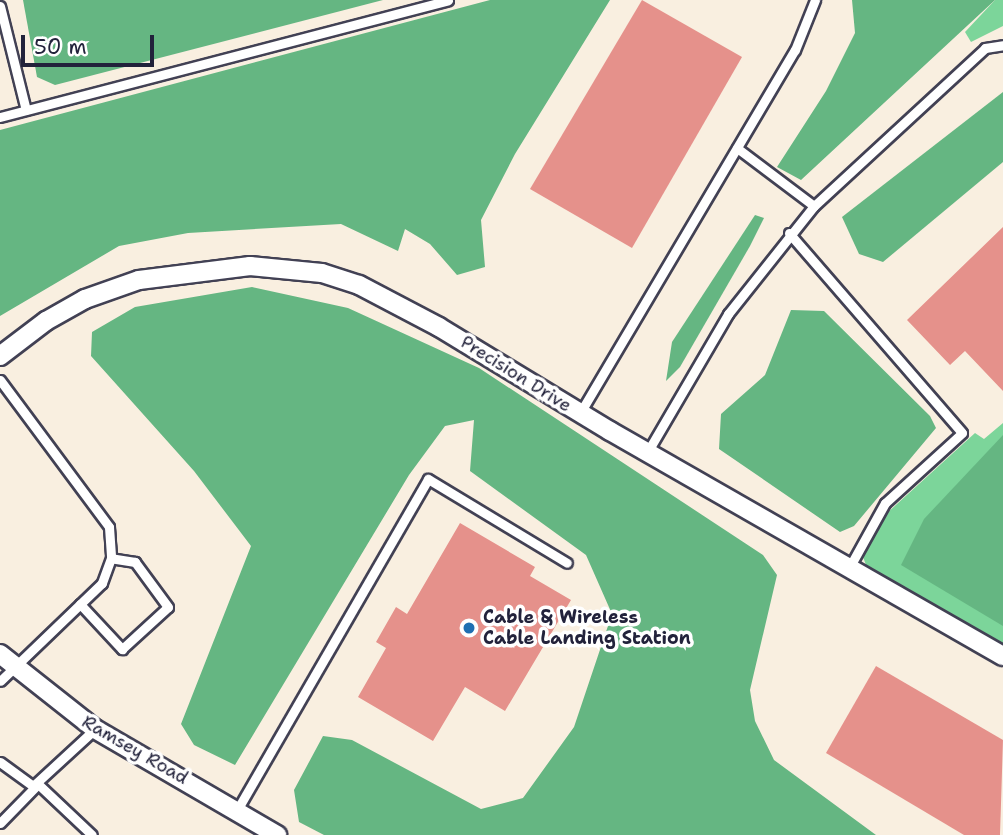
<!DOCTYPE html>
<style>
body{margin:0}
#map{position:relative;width:1003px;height:835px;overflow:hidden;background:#f9efe0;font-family:"Shantell Sans",sans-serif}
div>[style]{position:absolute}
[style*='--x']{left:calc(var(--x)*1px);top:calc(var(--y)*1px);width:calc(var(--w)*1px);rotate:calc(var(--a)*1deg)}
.green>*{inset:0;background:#7cd59a}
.forest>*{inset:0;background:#65b682}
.building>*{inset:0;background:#e5918b}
.roads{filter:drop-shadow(2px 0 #424154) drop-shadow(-2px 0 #424154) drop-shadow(0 2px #424154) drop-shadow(0 -2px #424154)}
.service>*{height:9px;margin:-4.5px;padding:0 4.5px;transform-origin:4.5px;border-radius:4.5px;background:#fff}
.minor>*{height:18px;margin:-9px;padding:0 9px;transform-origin:9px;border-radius:9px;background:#fff}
.dots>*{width:19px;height:19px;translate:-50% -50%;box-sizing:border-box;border:4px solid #fff;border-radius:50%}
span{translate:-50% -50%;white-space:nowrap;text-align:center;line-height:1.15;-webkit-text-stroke:7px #fff;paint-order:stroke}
.street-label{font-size:18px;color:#22223b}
.poi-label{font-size:18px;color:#22223b;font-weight:700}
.left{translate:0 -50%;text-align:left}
.scale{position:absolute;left:21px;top:35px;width:133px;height:32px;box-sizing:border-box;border:4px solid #22223b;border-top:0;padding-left:9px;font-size:21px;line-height:24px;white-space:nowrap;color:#22223b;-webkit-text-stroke:5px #fff;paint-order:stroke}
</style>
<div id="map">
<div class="green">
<div style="clip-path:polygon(995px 0,1003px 0,1003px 26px,971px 42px,965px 32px)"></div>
<div style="clip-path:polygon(1003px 423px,1003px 646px,866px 565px,863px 557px,886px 514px,975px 433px,984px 439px)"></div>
</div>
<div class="forest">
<div style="clip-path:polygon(23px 0,383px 0,55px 85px,37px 77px)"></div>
<div style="clip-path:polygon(490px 0,610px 0,515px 154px,481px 220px,485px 267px,457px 275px,430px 244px,405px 229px,398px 251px,341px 224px,188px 233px,119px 246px,0 316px,0 130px)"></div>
<div style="clip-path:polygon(852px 0,995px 0,801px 180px,777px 167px,826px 91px,855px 33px)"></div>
<div style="clip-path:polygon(1003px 92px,1003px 162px,883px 262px,859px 254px,842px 217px)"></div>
<div style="clip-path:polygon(755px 215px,764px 218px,750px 246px,680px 367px,666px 381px,672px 342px)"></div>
<div style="clip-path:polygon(252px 287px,348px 308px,479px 368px,763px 555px,777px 575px,750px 690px,755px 721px,774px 760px,876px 835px,324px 835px,299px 822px,294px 790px,323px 736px,352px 740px,481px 809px,523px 798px,574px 727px,612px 614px,586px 555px,470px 471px,474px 420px,445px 426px,409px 475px,235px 765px,194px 745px,181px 724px,251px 546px,194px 471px,91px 356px,92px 332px,135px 307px)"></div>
<div style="clip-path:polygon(791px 310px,824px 311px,930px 416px,936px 428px,854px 526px,840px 532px,719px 449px,721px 414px,765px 375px)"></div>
<div style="clip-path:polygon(1003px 435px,1003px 626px,901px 565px,924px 519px)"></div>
</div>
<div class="building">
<div style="clip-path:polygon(642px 0,742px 57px,632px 248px,530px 189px)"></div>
<div style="clip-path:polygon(1003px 227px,1003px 391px,965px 351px,950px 365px,907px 320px)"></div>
<div style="clip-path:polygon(460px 523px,535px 567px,530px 576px,571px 600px,505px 711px,465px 687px,433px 741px,358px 697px,386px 648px,376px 642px,396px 607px,407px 614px)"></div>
<div style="clip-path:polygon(876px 666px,1003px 740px,1000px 835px,964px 835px,826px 753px)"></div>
</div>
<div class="roads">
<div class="service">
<div style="--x:0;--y:6;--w:107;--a:76"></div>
<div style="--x:0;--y:117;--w:463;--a:-14.6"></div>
<div style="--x:737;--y:148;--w:96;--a:37"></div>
<div style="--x:814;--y:206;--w:233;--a:-42.7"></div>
<div style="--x:985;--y:48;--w:18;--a:-9"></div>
<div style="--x:789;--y:233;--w:264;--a:49.1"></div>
<div style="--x:962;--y:433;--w:104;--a:137.7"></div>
<div style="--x:885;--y:503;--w:74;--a:119"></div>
<div style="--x:0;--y:380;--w:183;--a:53.4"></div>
<div style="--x:109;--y:527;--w:31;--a:86"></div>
<div style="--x:111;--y:558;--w:27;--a:110"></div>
<div style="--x:102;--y:583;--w:141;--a:136.1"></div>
<div style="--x:580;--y:413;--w:422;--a:-59.4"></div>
<div style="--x:795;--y:50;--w:54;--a:-68.2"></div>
<div style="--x:648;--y:451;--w:159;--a:-59.7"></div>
<div style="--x:728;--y:314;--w:138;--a:-51.5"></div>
<div style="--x:80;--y:604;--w:62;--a:47"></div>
<div style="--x:122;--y:649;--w:62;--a:-42.4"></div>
<div style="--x:168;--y:607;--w:56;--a:-126.3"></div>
<div style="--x:135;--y:562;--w:24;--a:-171"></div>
<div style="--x:0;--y:762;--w:41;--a:36"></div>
<div style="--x:33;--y:786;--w:84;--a:-42.6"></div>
<div style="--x:237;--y:810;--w:382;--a:-60"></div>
<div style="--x:428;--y:479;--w:162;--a:31.1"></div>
<div style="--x:0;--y:823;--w:54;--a:-45.7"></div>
<div style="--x:38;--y:784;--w:74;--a:43.4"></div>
</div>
<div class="minor">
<div style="--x:0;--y:356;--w:58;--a:-37.3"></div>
<div style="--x:46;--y:321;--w:45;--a:-29.4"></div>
<div style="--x:85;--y:299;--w:57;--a:-19.4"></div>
<div style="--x:139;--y:280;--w:112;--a:-7.2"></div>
<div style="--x:250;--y:266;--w:72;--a:5.6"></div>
<div style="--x:322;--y:273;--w:39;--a:18"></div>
<div style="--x:359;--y:285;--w:90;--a:27.7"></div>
<div style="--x:439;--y:327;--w:200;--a:31.3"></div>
<div style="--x:610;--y:431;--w:453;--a:29.8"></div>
<div style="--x:0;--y:654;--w:121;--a:38.3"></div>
<div style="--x:95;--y:729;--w:211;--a:30.2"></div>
</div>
</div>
<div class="dots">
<div style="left:469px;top:628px;background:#1f6fb2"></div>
</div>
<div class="street-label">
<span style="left:516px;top:374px;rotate:32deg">Precision Drive</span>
<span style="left:135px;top:750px;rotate:30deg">Ramsey Road</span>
</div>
<div class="poi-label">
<span class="left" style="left:483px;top:628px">Cable &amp; Wireless<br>Cable Landing Station</span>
</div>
<div class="scale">50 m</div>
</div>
